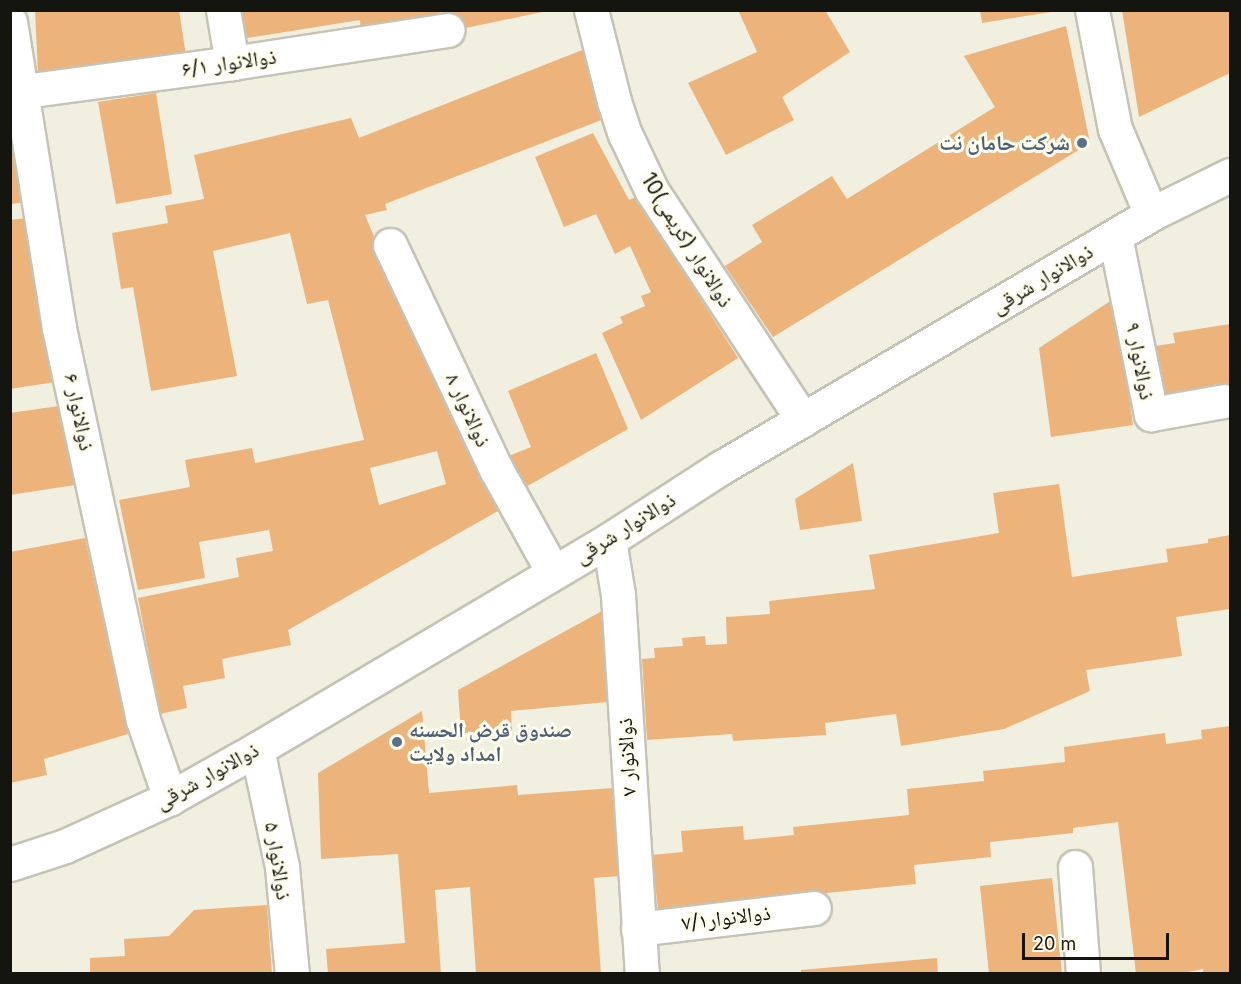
<!DOCTYPE html>
<meta charset="utf-8">
<style>
body{margin:0}
#map{position:relative;width:1241px;height:984px;overflow:hidden;background:#f1efe0;font-family:Inter,"Noto Naskh Arabic",sans-serif}
div>[style]{position:absolute}
[style*='--x']{left:calc(var(--x)*1px);top:calc(var(--y)*1px);width:calc(var(--w)*1px);rotate:calc(var(--a)*1deg)}
.building>*{inset:0;background:#ecb37b}
.roads{filter:drop-shadow(2px 0 #c6c3b5) drop-shadow(-2px 0 #c6c3b5) drop-shadow(0 2px #c6c3b5) drop-shadow(0 -2px #c6c3b5)}
.minor>*{height:33px;margin:-16.5px;padding:0 16.5px;transform-origin:16.5px;border-radius:16.5px;background:#fff}
.dots>*{width:16px;height:16px;translate:-50% -50%;box-sizing:border-box;border:3px solid #fffded;border-radius:50%}
span{translate:-50% -50%;white-space:nowrap;text-align:center;line-height:1.15;-webkit-text-stroke:6px #fffded;paint-order:stroke}
.street-label{font-size:21px;color:#15150f}
.service-label{font-size:21px;color:#4e5e75;font-weight:700}
.right{translate:-100% -50%;text-align:right}
.left{translate:0 -50%;text-align:left}
.frame{position:absolute;inset:0;border:12px solid #15150f;pointer-events:none}
.scale{position:absolute;left:1022px;top:933px;width:147px;height:27px;box-sizing:border-box;border:3px solid #15150f;border-top:0;padding-left:8px;font-size:18px;line-height:21px;white-space:nowrap;color:#15150f;-webkit-text-stroke:4px #fffded;paint-order:stroke}
</style>
<div id="map">
<div class="building">
<div style="clip-path:polygon(35px 10px,179px 10px,186px 56px,38px 73px)"></div>
<div style="clip-path:polygon(242px 10px,439px 10px,441px 19px,361px 32px,360px 20px,247px 38px)"></div>
<div style="clip-path:polygon(452px 10px,547px 10px,547px 11px,456px 30px)"></div>
<div style="clip-path:polygon(738px 10px,825px 10px,850px 52px,782px 97px,794px 120px,726px 155px,688px 83px,757px 52px)"></div>
<div style="clip-path:polygon(980px 10px,1051px 10px,1051px 12px,982px 23px)"></div>
<div style="clip-path:polygon(1122px 10px,1230px 10px,1230px 73px,1139px 117px)"></div>
<div style="clip-path:polygon(1066px 26px,1090px 143px,773px 337px,725px 266px,762px 242px,752px 225px,832px 176px,847px 199px,995px 107px,964px 56px)"></div>
<div style="clip-path:polygon(evenodd,590px 47px,609px 117px,385px 204px,387px 210px,365px 215px,418px 342px,498px 511px,288px 630px,291px 645px,222px 659px,225px 678px,183px 686px,187px 708px,160px 714px,138px 598px,239px 577px,236px 558px,273px 551px,269px 530px,199px 542px,205px 578px,138px 590px,119px 500px,190px 487px,185px 460px,252px 448px,255px 463px,364px 440px,328px 300px,307px 304px,290px 233px,213px 251px,237px 376px,151px 391px,133px 287px,121px 289px,112px 233px,168px 223px,165px 206px,204px 199px,194px 155px,351px 118px,359px 138px,590px 47px,437px 451px,446px 484px,379px 505px,370px 468px,437px 451px)"></div>
<div style="clip-path:polygon(156px 93px,172px 194px,116px 204px,98px 102px)"></div>
<div style="clip-path:polygon(593px 133px,629px 200px,636px 197px,738px 358px,641px 420px,602px 333px,623px 323px,620px 317px,645px 306px,641px 296px,651px 292px,630px 246px,615px 254px,596px 214px,564px 227px,535px 157px)"></div>
<div style="clip-path:polygon(21px 151px,28px 202px,10px 204px,10px 153px)"></div>
<div style="clip-path:polygon(26px 218px,55px 382px,10px 389px,10px 220px)"></div>
<div style="clip-path:polygon(1115px 298px,1133px 425px,1051px 437px,1039px 348px)"></div>
<div style="clip-path:polygon(1230px 324px,1230px 394px,1164px 404px,1155px 346px,1175px 343px,1173px 333px)"></div>
<div style="clip-path:polygon(596px 353px,628px 429px,524px 488px,506px 457px,531px 447px,508px 391px)"></div>
<div style="clip-path:polygon(59px 406px,75px 485px,10px 495px,10px 413px)"></div>
<div style="clip-path:polygon(853px 463px,862px 521px,800px 530px,795px 499px)"></div>
<div style="clip-path:polygon(1059px 484px,1072px 577px,1168px 562px,1166px 549px,1208px 543px,1208px 539px,1230px 535px,1230px 609px,1176px 617px,1182px 656px,1086px 670px,1090px 691px,1004px 729px,901px 746px,896px 714px,825px 723px,826px 735px,733px 741px,732px 734px,647px 740px,642px 659px,655px 658px,654px 648px,683px 646px,682px 638px,705px 636px,706px 645px,727px 644px,726px 617px,770px 614px,769px 601px,875px 589px,869px 555px,999px 533px,993px 493px)"></div>
<div style="clip-path:polygon(85px 538px,128px 734px,44px 759px,47px 775px,10px 783px,10px 552px)"></div>
<div style="clip-path:polygon(602px 611px,607px 702px,511px 711px,512px 731px,461px 733px,458px 690px)"></div>
<div style="clip-path:polygon(422px 711px,429px 793px,517px 785px,518px 795px,613px 788px,620px 876px,594px 878px,601px 974px,476px 974px,470px 887px,435px 890px,441px 974px,328px 974px,326px 949px,405px 943px,398px 854px,321px 859px,318px 773px)"></div>
<div style="clip-path:polygon(1230px 726px,1230px 974px,1203px 974px,1203px 969px,1178px 974px,1136px 974px,1118px 822px,1073px 828px,1073px 833px,990px 842px,991px 857px,914px 865px,916px 884px,658px 910px,652px 855px,683px 852px,681px 831px,743px 826px,744px 840px,794px 835px,793px 827px,909px 815px,907px 789px,984px 781px,983px 771px,1065px 762px,1064px 747px,1165px 733px,1166px 744px,1202px 739px,1201px 730px)"></div>
<div style="clip-path:polygon(1052px 878px,1062px 974px,989px 974px,980px 886px)"></div>
<div style="clip-path:polygon(267px 905px,272px 974px,90px 974px,90px 958px,125px 956px,124px 939px,169px 936px,194px 910px)"></div>
<div style="clip-path:polygon(937px 958px,938px 974px,801px 974px,801px 970px)"></div>
</div>
<div class="roads">
<div class="minor">
<div style="--x:223;--y:10;--w:54;--a:80.4"></div>
<div style="--x:591;--y:10;--w:94;--a:75.8"></div>
<div style="--x:614;--y:101;--w:35;--a:72"></div>
<div style="--x:625;--y:134;--w:63;--a:64.7"></div>
<div style="--x:652;--y:191;--w:274;--a:56.6"></div>
<div style="--x:1092;--y:10;--w:121;--a:79.1"></div>
<div style="--x:1115;--y:129;--w:92;--a:67"></div>
<div style="--x:10;--y:22;--w:310;--a:80.9"></div>
<div style="--x:59;--y:328;--w:401;--a:77.9"></div>
<div style="--x:143;--y:720;--w:83;--a:70.9"></div>
<div style="--x:10;--y:93;--w:224;--a:-7.7"></div>
<div style="--x:232;--y:63;--w:218;--a:-8.7"></div>
<div style="--x:1115;--y:236;--w:182;--a:78.6"></div>
<div style="--x:1151;--y:414;--w:74;--a:-10.1"></div>
<div style="--x:390;--y:245;--w:248;--a:64.7"></div>
<div style="--x:496;--y:469;--w:118;--a:61"></div>
<div style="--x:609;--y:540;--w:56;--a:80.7"></div>
<div style="--x:618;--y:595;--w:380;--a:86.4"></div>
<div style="--x:257;--y:749;--w:121;--a:78"></div>
<div style="--x:282;--y:867;--w:107;--a:84.7"></div>
<div style="--x:10;--y:864;--w:58;--a:-18.1"></div>
<div style="--x:65;--y:846;--w:115;--a:-24.6"></div>
<div style="--x:170;--y:798;--w:100;--a:-29.4"></div>
<div style="--x:257;--y:749;--w:409;--a:-30.7"></div>
<div style="--x:609;--y:540;--w:135;--a:-32.9"></div>
<div style="--x:722;--y:467;--w:498;--a:-30.5"></div>
<div style="--x:1151;--y:214;--w:88;--a:-26.3"></div>
<div style="--x:1075;--y:867;--w:107;--a:85.7"></div>
<div style="--x:638;--y:929;--w:177;--a:-6.8"></div>
</div>
</div>
<div class="dots">
<div style="left:1082px;top:143px;background:#5c6f8a"></div>
<div style="left:397px;top:742px;background:#5c6f8a"></div>
</div>
<div class="street-label">
<span style="left:229px;top:63px;rotate:-8deg">ذوالانوار ۶/۱</span>
<span style="left:687px;top:240px;rotate:58deg">10ذوالانوار (کریمی)</span>
<span style="left:1042px;top:279px;rotate:-31deg">ذوالانوار شرقی</span>
<span style="left:1140px;top:361px;rotate:79deg">ذوالانوار ۹</span>
<span style="left:468px;top:410px;rotate:65deg">ذوالانوار ۸</span>
<span style="left:79px;top:412px;rotate:78deg">ذوالانوار ۶</span>
<span style="left:625px;top:528px;rotate:-32deg">ذوالانوار شرقی</span>
<span style="left:627px;top:757px;rotate:-93deg">ذوالانوار ۷</span>
<span style="left:207px;top:776px;rotate:-29deg">ذوالانوار شرقی</span>
<span style="left:278px;top:861px;rotate:81deg">ذوالانوار ۵</span>
<span style="left:726px;top:918px;rotate:-7deg">ذوالانوار۷/۱</span>
</div>
<div class="service-label">
<span class="right" style="left:1070px;top:143px">شرکت حامان نت</span>
<span class="left" style="left:409px;top:742px">صندوق قرض الحسنه<br>امداد ولایت</span>
</div>
<div class="frame"></div>
<div class="scale">20 m</div>
</div>
